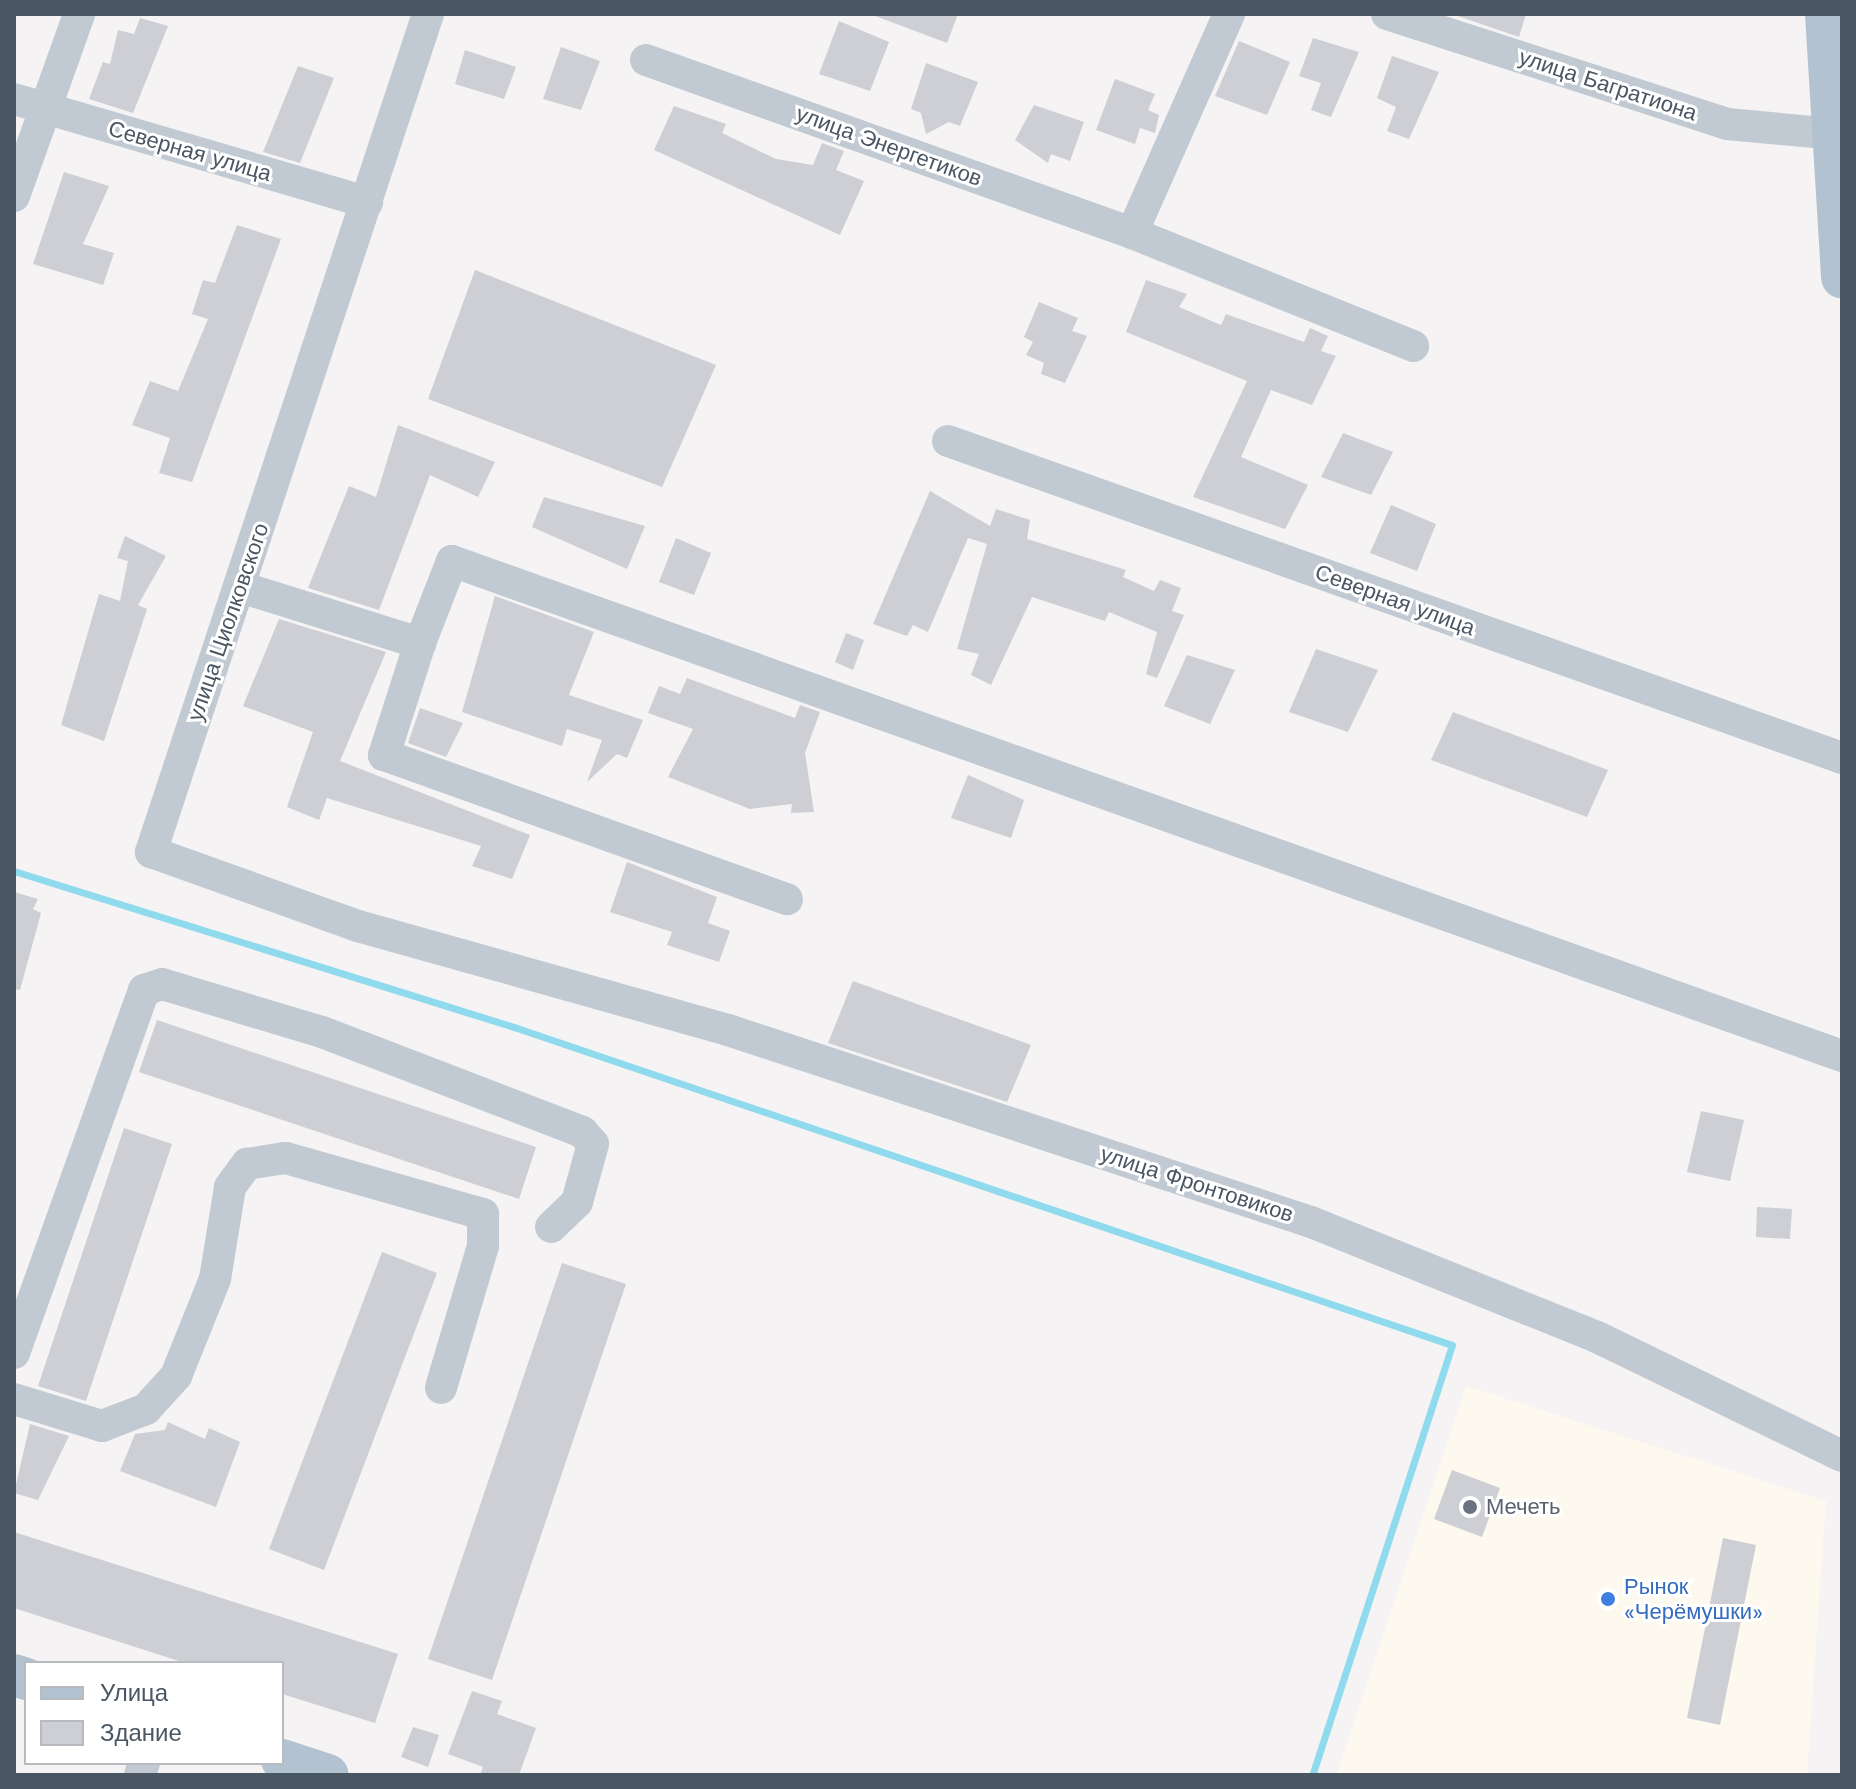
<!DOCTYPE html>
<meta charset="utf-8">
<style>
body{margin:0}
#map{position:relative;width:1856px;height:1789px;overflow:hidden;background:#f5f3f3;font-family:"Work Sans",sans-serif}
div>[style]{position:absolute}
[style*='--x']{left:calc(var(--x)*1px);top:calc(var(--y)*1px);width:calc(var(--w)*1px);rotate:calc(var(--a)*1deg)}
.commercial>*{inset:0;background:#fdf9ef}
.stream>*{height:7px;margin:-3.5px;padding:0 3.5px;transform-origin:3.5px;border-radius:3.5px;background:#90daee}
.building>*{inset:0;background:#cdcfd5}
.minor>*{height:32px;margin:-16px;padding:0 16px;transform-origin:16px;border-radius:16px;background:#c1cad2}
.major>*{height:42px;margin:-21px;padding:0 21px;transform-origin:21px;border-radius:21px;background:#b3c2d1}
.dots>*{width:22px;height:22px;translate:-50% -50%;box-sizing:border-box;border:4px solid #fff;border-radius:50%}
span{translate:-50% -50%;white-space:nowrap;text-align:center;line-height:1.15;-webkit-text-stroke:6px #fff;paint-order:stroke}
.street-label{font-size:22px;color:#4a5661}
.worship-label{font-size:22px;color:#5b616d}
.left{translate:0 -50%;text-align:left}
.shop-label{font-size:22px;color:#366cbe}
.frame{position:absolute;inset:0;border:16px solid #4a5661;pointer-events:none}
.legend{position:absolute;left:24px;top:1661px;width:260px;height:104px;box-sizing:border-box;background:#fff;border:2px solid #b7bbc0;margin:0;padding:10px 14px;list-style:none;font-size:24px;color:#4a5661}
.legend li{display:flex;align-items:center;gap:16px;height:40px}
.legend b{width:40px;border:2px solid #b7bbc0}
</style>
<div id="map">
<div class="commercial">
<div style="clip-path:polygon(1466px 1386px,1826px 1501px,1807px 1775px,1337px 1775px)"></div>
</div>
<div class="stream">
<div style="--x:14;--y:871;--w:524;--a:17.33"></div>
<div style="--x:514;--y:1027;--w:990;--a:18.73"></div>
<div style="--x:1452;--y:1345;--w:452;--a:108"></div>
</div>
<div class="building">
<div style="clip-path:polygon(870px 14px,958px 14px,947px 43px)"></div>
<div style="clip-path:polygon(1452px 14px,1526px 14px,1519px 37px)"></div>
<div style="clip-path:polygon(140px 18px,168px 26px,133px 113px,89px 99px,103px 62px,110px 64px,118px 30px,134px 34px)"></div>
<div style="clip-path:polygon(839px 21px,889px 42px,870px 91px,819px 74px)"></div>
<div style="clip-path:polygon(1313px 38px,1359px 52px,1331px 117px,1311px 110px,1321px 83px,1299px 76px)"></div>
<div style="clip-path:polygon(1239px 41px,1290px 62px,1267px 115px,1215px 96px)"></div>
<div style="clip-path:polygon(561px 47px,600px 61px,581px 110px,543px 99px)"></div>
<div style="clip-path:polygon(465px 50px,516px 67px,504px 99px,455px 84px)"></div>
<div style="clip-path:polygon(1392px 56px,1439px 72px,1409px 139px,1387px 131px,1396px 107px,1377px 98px)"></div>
<div style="clip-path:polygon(926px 63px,978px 82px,960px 126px,949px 122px,926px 134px,921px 113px,911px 109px)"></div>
<div style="clip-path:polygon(298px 66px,334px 78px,300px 163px,263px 152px)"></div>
<div style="clip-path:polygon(1115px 79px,1155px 94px,1148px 110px,1159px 115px,1155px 133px,1140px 128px,1135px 144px,1096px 130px)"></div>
<div style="clip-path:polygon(1034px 105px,1084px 122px,1070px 161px,1051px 154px,1048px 163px,1015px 140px)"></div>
<div style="clip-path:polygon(674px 106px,726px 124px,722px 133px,776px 159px,813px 165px,822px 143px,844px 151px,836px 170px,864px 181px,840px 235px,654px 150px)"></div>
<div style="clip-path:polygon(64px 172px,109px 186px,83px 244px,114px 253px,103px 285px,33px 264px)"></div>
<div style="clip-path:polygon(237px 225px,281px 239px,192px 482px,159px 473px,170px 438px,132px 425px,150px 381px,178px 391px,208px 319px,192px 314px,203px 280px,215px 283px)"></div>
<div style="clip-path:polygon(475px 270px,716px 365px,662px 487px,428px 399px)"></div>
<div style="clip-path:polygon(1146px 280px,1187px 294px,1179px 307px,1221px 325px,1226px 314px,1304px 342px,1310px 328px,1328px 336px,1321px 351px,1336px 356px,1312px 405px,1271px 390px,1241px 457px,1308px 485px,1285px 529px,1193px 497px,1247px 381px,1126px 332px)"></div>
<div style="clip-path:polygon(1039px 302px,1078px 318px,1072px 331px,1087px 336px,1065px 383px,1041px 374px,1044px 363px,1026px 355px,1033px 342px,1024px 337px)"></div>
<div style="clip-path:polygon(398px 425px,495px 462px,478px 497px,430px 475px,379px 610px,308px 588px,349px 486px,376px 497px)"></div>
<div style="clip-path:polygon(1343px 433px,1393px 452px,1371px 495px,1321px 477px)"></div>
<div style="clip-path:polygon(930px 491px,990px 526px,996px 509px,1030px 520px,1027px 539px,1126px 570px,1123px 577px,1154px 591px,1160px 580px,1181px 588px,1172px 611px,1184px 615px,1157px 678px,1146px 674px,1157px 632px,1109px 612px,1105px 621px,1032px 597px,991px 685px,971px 675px,979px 654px,957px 649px,987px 544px,968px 538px,928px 632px,913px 625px,907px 636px,873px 624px)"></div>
<div style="clip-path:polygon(544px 497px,645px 526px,627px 569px,532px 527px)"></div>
<div style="clip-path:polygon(1391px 505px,1436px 524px,1417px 571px,1370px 553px)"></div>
<div style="clip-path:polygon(125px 536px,166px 556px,138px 605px,147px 609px,104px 741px,61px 725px,99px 594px,120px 601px,128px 561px,117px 558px)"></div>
<div style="clip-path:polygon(676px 538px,711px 553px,694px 595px,659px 582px)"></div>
<div style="clip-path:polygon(495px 596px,594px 632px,569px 695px,643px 720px,627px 758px,617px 754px,587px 782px,602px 740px,567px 729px,562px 746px,462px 712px)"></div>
<div style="clip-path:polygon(279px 619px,386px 652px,340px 761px,530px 835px,512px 879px,472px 866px,481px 846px,327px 798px,319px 820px,287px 807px,313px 732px,243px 706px)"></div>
<div style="clip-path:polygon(846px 633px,864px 640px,853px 670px,835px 662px)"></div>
<div style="clip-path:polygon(1316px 649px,1378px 670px,1348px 732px,1289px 712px)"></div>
<div style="clip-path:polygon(1187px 655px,1235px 670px,1210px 724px,1164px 706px)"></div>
<div style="clip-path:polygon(687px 678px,795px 718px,800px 705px,820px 712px,805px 753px,814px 812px,791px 813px,792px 804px,750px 809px,668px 777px,693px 729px,648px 713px,659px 686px,680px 694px)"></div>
<div style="clip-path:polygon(420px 708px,463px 723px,446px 757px,408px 743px)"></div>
<div style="clip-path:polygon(1453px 712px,1608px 770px,1587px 817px,1431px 760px)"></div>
<div style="clip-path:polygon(968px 775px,1024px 800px,1011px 838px,951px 818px)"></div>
<div style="clip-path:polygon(627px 862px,717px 897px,708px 923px,730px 931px,719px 962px,667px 945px,672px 932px,610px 912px)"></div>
<div style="clip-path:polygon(14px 892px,38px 899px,33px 909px,41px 913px,20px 990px,14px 989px)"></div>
<div style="clip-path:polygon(853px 981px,1031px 1045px,1007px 1102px,828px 1043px)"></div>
<div style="clip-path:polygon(157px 1020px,536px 1147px,519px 1199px,139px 1072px)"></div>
<div style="clip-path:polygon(1701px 1111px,1744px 1120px,1730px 1181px,1687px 1172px)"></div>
<div style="clip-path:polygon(124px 1128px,172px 1144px,86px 1401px,38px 1386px)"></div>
<div style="clip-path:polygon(1757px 1207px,1792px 1209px,1790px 1239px,1756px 1237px)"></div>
<div style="clip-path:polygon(382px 1252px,437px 1273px,324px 1570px,269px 1549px)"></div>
<div style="clip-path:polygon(562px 1263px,626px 1284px,492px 1680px,428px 1659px)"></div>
<div style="clip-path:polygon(168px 1422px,205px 1439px,209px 1428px,240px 1442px,216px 1507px,120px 1471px,135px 1434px,165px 1430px)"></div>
<div style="clip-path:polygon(30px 1424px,69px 1436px,38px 1500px,14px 1493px)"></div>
<div style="clip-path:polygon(1452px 1470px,1500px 1488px,1482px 1537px,1434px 1519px)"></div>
<div style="clip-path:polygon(14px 1532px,398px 1654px,375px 1723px,282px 1694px,282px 1663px,185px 1663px,14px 1608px)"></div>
<div style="clip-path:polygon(1723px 1538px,1756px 1545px,1720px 1725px,1687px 1718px)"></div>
<div style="clip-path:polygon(472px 1691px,502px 1701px,497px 1714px,536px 1728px,519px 1775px,480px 1775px,483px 1767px,448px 1754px)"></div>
<div style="clip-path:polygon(413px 1727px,439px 1735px,428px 1767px,401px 1757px)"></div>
</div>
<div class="minor">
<div style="--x:428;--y:14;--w:883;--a:108.29"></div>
<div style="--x:151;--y:852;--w:220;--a:19.7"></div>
<div style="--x:358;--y:926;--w:384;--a:15.7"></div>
<div style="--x:728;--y:1030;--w:614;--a:18.23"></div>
<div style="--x:1311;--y:1222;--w:308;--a:21.9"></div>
<div style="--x:1597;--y:1337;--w:272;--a:25.9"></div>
<div style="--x:1387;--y:14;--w:357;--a:17.9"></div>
<div style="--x:1727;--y:124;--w:107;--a:5.3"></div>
<div style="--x:646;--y:60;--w:516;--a:19.59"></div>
<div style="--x:1132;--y:233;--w:303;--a:21.9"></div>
<div style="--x:14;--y:99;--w:368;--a:16.3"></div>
<div style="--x:14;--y:196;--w:193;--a:-70.3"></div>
<div style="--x:1132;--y:233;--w:240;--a:-66.1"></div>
<div style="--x:948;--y:441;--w:949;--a:19.52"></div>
<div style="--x:240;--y:587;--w:189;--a:17.3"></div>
<div style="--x:420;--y:643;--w:88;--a:-68.7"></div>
<div style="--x:452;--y:561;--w:1476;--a:19.6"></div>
<div style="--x:420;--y:643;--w:118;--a:107.8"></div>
<div style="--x:384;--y:755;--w:428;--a:19.7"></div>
<div style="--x:14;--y:1353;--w:386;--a:-70.3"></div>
<div style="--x:144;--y:990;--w:19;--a:-18"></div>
<div style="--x:162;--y:984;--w:167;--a:16.7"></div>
<div style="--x:322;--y:1032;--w:279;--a:21"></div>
<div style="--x:582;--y:1132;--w:16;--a:47"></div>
<div style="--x:593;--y:1144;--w:60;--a:105.4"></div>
<div style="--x:577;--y:1202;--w:36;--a:136"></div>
<div style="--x:14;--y:1399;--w:92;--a:17.1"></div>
<div style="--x:102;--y:1426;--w:47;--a:-21.1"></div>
<div style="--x:146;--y:1409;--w:45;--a:-47.7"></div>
<div style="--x:176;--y:1376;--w:105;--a:-68.1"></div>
<div style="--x:215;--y:1279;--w:93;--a:-80.7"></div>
<div style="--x:230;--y:1187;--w:29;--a:-54"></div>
<div style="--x:247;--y:1164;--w:39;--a:-9"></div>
<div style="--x:286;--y:1158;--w:205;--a:15.9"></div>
<div style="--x:483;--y:1214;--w:32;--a:90"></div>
<div style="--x:483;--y:1246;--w:148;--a:106.5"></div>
<div style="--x:140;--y:1775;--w:13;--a:-72"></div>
</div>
<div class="major">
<div style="--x:1826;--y:14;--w:264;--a:86.5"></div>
<div style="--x:14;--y:1675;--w:13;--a:18"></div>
<div style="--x:282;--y:1760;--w:48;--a:18.1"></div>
</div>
<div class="dots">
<div style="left:1470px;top:1507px;background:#6b7280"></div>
<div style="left:1608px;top:1599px;background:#3f7fe0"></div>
</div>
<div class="street-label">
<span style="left:1608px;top:85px;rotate:18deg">улица Багратиона</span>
<span style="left:889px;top:146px;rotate:20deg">улица Энергетиков</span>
<span style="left:190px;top:151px;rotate:16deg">Северная улица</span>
<span style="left:1395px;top:600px;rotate:20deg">Северная улица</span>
<span style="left:228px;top:622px;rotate:-71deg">улица Циолковского</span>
<span style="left:1197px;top:1184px;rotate:18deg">улица Фронтовиков</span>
</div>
<div class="worship-label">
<span class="left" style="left:1486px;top:1507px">Мечеть</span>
</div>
<div class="shop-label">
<span class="left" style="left:1624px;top:1599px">Рынок<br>«Черёмушки»</span>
</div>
<div class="frame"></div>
<ul class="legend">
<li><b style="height:10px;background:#b3c2d1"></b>Улица</li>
<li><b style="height:22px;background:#cdcfd5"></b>Здание</li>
</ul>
</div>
